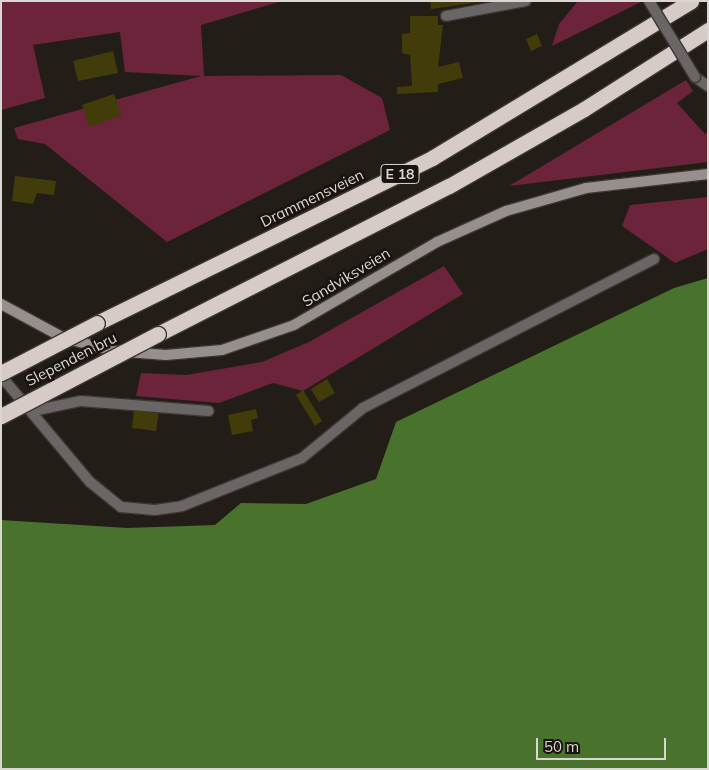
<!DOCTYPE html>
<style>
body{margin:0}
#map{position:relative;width:709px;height:770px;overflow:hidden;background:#231d18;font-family:Mulish,sans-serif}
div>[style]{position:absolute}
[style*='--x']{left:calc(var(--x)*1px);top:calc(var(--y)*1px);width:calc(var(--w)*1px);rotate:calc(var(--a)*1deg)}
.green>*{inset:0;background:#6b243b}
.water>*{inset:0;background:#49732d}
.building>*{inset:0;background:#423c0b}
.roads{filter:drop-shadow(1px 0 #3d3732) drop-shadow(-1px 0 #3d3732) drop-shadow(0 1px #3d3732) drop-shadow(0 -1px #3d3732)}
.service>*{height:10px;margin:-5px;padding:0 5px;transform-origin:5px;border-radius:5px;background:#6a6665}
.minor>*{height:10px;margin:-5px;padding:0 5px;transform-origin:5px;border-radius:5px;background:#6a6665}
.secondary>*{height:10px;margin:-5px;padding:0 5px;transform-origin:5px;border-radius:5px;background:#968f8d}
.motorway>*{height:15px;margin:-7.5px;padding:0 7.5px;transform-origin:7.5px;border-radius:7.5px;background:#d7cbc8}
.bridges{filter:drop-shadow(1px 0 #3d3732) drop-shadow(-1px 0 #3d3732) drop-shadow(0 1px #3d3732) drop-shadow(0 -1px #3d3732)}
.minor-bridge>*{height:10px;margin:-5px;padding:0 5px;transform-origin:5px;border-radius:5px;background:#6a6665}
.motorway-bridge>*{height:15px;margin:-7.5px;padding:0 7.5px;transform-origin:7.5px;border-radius:7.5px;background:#d7cbc8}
span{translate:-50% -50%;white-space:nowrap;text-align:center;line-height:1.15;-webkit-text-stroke:5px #19140f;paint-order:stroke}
.shield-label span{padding:1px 4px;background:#19140f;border:1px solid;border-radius:4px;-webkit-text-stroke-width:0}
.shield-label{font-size:14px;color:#dad7d3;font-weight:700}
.street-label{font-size:15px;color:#dad7d3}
.frame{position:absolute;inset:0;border:2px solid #dad7d3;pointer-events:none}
.scale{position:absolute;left:536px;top:738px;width:130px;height:22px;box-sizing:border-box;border:2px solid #dad7d3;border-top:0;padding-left:6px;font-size:15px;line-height:18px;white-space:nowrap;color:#dad7d3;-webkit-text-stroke:4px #19140f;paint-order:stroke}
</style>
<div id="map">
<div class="green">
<div style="clip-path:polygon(1px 1px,282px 1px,201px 25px,204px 76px,341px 75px,382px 98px,390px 130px,167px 242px,45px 144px,18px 139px,14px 128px,201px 76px,125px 72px,120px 32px,33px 45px,45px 98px,1px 110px)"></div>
<div style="clip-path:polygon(578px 1px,643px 1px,552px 46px,559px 24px)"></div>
<div style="clip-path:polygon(686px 80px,693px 91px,677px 103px,705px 134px,708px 131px,708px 162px,509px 186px)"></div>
<div style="clip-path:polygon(708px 197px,708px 249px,675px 263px,622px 226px,630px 205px)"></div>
<div style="clip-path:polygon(444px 266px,463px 294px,303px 391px,273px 383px,219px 403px,136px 396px,141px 373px,186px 375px,262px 362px,309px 342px)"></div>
</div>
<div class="water">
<div style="clip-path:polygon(708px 278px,708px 769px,1px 769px,1px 520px,127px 528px,215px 525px,241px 503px,306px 504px,376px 479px,396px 422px,674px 288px)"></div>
</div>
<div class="building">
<div style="clip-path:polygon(430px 1px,481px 1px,481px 2px,431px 9px)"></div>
<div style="clip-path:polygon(410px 16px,438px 16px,438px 25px,443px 25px,438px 67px,459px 62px,463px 78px,438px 84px,438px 92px,397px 94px,397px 87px,412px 86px,410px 55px,402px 53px,402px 34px,410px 33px)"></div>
<div style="clip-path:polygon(537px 34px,542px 46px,531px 51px,526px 39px)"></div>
<div style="clip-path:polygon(113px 51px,118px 73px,78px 81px,73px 61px)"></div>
<div style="clip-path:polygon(114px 94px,122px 115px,89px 127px,82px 105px)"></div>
<div style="clip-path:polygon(15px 176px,56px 181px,54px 195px,37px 193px,33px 204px,12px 201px)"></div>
<div style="clip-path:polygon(327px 379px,335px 393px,319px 402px,311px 389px)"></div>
<div style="clip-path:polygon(303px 390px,322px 421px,315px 426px,296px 395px)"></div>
<div style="clip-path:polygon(256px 409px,258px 418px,251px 420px,253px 431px,232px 435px,228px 415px)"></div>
<div style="clip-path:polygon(134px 410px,159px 412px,156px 431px,132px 428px)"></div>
</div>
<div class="roads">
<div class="service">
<div style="--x:446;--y:16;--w:81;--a:-10.6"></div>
<div style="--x:1;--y:376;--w:138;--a:50"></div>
<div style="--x:90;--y:482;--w:40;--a:39"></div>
<div style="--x:121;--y:507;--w:34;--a:5"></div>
<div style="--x:155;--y:510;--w:27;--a:-8"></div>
<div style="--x:182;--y:506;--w:129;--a:-21.8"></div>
<div style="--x:302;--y:458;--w:79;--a:-39.3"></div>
<div style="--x:363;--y:408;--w:327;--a:-27.1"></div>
<div style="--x:33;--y:411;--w:49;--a:-11.8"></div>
<div style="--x:81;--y:401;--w:128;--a:4.5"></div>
</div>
<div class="minor">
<div style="--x:695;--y:77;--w:16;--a:35"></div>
</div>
<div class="secondary">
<div style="--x:1;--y:304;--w:72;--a:28.4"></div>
<div style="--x:64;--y:338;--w:52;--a:14.6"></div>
<div style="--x:114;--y:351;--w:52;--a:4.4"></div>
<div style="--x:166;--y:355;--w:56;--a:-5.1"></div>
<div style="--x:222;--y:350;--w:76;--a:-19.1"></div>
<div style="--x:294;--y:325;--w:165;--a:-30.1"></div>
<div style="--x:437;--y:242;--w:76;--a:-24.2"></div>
<div style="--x:506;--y:211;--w:83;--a:-16"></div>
<div style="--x:586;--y:188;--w:123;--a:-6.5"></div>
</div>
<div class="motorway">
<div style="--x:97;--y:323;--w:373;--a:-26.2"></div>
<div style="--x:432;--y:158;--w:303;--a:-31.2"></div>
<div style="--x:158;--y:334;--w:326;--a:-27"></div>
<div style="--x:449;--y:186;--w:155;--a:-29.7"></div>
<div style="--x:584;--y:109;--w:147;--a:-32.5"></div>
</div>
</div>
<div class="bridges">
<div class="minor-bridge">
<div style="--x:649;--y:1;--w:89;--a:58.8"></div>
</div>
<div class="motorway-bridge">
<div style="--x:1;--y:373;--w:108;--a:-27.5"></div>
<div style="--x:1;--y:416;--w:177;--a:-27.6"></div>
</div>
</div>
<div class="shield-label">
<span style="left:400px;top:174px">E 18</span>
</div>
<div class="street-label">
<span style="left:312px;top:198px;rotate:-26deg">Drammensveien</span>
<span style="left:346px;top:277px;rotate:-31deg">Sandviksveien</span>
<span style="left:71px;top:359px;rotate:-27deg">Slependen bru</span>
</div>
<div class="frame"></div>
<div class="scale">50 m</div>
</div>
